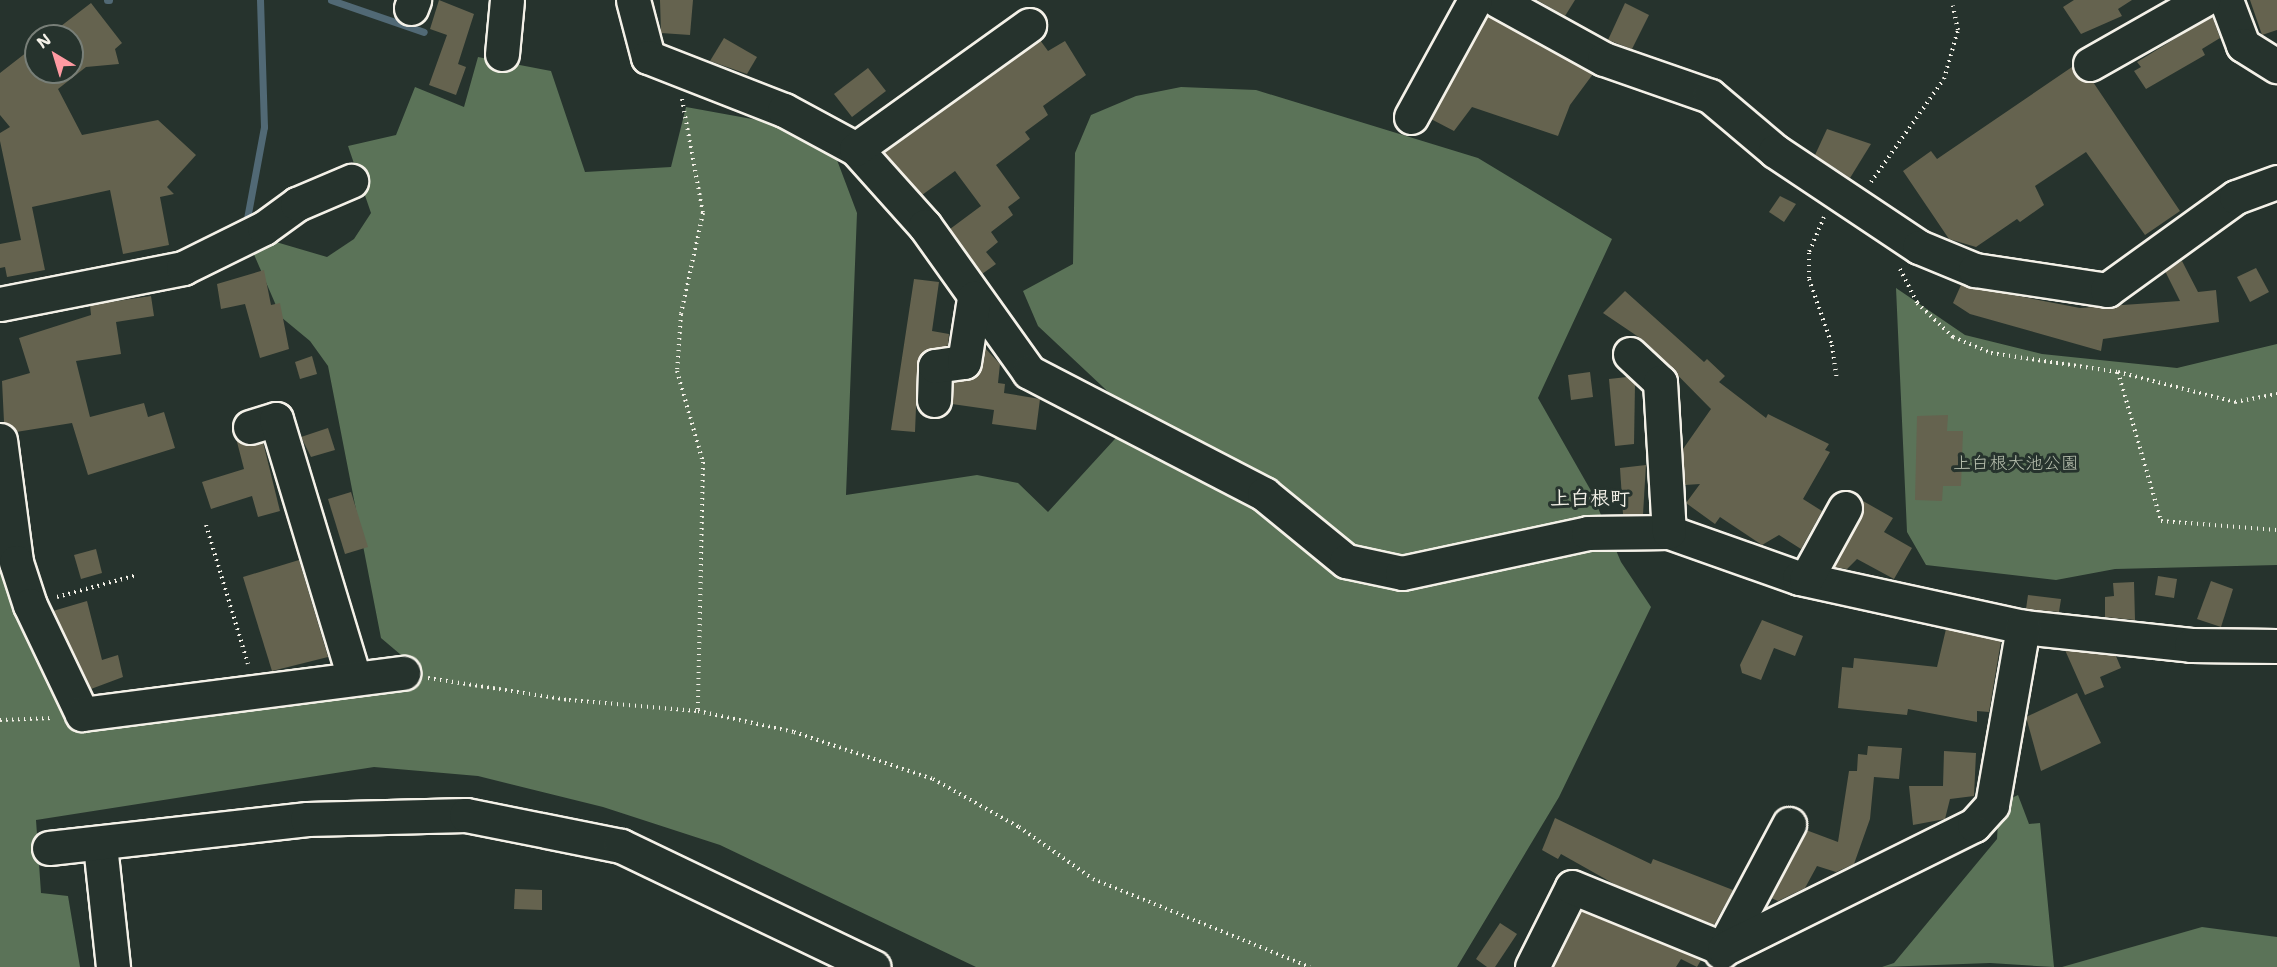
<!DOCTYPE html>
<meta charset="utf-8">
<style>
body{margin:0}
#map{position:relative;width:2277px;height:967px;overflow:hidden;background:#26332d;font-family:"Shantell Sans","Klee One",sans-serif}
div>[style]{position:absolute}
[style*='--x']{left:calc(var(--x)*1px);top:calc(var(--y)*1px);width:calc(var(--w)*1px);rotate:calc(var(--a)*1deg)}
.green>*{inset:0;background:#5b7358}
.stream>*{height:7px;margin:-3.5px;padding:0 3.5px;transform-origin:3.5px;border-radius:3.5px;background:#516975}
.building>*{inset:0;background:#65634f}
.path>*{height:4px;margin-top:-2px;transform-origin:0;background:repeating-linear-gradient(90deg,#f4f1e8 0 1.5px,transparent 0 6px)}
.roads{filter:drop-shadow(2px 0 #f4f1e8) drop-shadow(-2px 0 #f4f1e8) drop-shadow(0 2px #f4f1e8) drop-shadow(0 -2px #f4f1e8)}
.minor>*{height:33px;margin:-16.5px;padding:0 16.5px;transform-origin:16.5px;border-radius:16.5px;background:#26332d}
span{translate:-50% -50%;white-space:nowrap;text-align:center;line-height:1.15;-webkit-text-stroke:6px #26332d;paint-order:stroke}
.park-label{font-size:18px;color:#b7bfae}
.neighbourhood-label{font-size:20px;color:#f4f1e8;font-weight:700}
.north{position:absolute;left:24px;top:24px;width:60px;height:60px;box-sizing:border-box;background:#26332d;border:2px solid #787f78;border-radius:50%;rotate:322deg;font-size:16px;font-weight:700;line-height:24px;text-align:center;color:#f4f1e8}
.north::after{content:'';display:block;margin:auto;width:21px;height:27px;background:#ff9aa2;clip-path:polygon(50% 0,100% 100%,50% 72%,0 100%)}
</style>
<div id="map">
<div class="green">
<div style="clip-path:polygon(478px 57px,551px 71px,585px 172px,671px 167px,686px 107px,763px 121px,834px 152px,857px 213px,846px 495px,977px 475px,1018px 483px,1048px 512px,1135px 417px,1038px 326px,1023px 291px,1073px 264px,1075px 153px,1091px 115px,1136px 96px,1181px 87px,1256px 90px,1478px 158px,1612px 239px,1538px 398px,1590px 489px,1621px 562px,1651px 607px,1559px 797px,1457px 967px,976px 967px,720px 845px,603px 807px,478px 776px,374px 767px,36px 820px,41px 893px,68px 896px,80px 967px,0 967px,0 537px,80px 719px,413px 690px,407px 660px,381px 638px,328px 366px,310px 341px,281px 317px,252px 250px,276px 242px,327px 257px,354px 239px,371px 213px,348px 146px,396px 135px,415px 87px,464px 107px)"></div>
<div style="clip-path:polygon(1896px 288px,1965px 335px,2042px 354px,2177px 368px,2277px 344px,2277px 565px,2115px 569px,2056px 580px,1926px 565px,1907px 532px)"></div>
<div style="clip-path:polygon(2018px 795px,2029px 824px,2040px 823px,2054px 967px,1990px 963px,1882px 967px,1894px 963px,1997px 839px,1999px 804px)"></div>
<div style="clip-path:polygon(2202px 927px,2277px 937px,2277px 967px,2062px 967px)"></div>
</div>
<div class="stream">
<div style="--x:107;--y:0;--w:2;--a:0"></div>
<div style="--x:331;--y:0;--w:98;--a:19"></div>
<div style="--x:246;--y:224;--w:99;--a:-79.5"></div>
<div style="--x:264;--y:127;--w:127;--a:-91.8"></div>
</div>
<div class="building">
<div style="clip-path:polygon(439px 0,474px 14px,458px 64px,466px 67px,456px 95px,429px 85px,447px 35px,430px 29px)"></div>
<div style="clip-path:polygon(660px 0,693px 0,690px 35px,661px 33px)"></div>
<div style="clip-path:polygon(1537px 0,1575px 0,1565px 16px)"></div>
<div style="clip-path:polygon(2074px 0,2132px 0,2118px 9px,2122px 16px,2081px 34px,2063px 7px)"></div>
<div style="clip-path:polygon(2250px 0,2277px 0,2277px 30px,2262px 35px)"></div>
<div style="clip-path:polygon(91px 3px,122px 43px,115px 49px,119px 64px,86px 67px,58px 89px,82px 135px,158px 120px,196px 155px,167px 187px,174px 194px,160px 197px,169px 245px,123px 254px,110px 190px,32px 207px,45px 270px,7px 277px,5px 267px,0 268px,0 244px,21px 240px,0 141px,0 133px,10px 127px,0 115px,0 73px,36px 45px,36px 72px,72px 72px,72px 36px,48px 36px)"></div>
<div style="clip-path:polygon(1625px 3px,1649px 15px,1632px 49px,1608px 40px)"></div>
<div style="clip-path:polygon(1488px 16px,1593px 74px,1570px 105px,1558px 136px,1472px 107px,1454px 131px,1431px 119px)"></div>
<div style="clip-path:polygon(2212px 16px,2220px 38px,2202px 49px,2205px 55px,2146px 89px,2134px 71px,2141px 67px,2137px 62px)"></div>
<div style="clip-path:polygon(724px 38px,757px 57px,747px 74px,710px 61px)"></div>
<div style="clip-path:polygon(1040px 40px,1048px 51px,1065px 41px,1086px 75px,1043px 106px,1048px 115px,1025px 132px,1030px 139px,996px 165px,1020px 198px,1008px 207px,1013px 215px,991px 232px,998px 242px,986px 252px,996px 264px,982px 274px,950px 229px,981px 206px,955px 171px,922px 195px,884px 152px)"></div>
<div style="clip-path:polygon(2072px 67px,2080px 80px,2093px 82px,2180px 211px,2145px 235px,2086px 152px,2035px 186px,2044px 205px,2020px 222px,2017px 219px,1976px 247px,1949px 239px,1903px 171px,1931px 151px,1937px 159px)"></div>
<div style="clip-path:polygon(868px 68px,886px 91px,852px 117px,834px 94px)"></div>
<div style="clip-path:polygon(1827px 129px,1871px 144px,1850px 178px,1815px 155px)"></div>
<div style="clip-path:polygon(1780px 196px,1796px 204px,1784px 222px,1769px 212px)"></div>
<div style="clip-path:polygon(2182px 261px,2198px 292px,2216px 290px,2219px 322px,2103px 339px,2101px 351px,1970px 314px,1953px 303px,1961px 285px,2080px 308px,2180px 301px,2165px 271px)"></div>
<div style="clip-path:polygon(2256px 268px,2269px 292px,2250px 302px,2237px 277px)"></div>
<div style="clip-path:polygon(264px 270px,271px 305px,280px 303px,289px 349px,260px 358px,245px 304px,221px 309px,217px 284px)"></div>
<div style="clip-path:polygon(914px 279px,939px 282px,932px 331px,949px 334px,948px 345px,918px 358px,915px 432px,891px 430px)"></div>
<div style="clip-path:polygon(1625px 291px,1704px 362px,1707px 359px,1725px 376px,1719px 382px,1766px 418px,1768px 414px,1829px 444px,1825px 450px,1830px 452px,1803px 499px,1822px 511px,1801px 549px,1779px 535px,1762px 545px,1720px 517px,1715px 524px,1686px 503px,1700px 484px,1685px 485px,1683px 449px,1711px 409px,1643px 340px,1603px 313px)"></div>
<div style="clip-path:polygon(151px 296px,154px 316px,116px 322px,121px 354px,76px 361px,90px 417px,144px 403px,148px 417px,164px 412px,175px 448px,88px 475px,72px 423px,16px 432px,4px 422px,2px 381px,30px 373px,19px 338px,91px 315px,90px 305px)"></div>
<div style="clip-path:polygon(985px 348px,1000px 364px,998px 383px,1005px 384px,1004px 393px,1040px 399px,1036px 430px,992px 424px,994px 410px,952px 404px,953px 382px,978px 375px)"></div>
<div style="clip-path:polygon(312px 356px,317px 374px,300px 379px,295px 362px)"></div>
<div style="clip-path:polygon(1590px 372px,1593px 397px,1571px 400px,1568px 375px)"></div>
<div style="clip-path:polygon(1627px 377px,1635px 384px,1634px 444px,1615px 446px,1609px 379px)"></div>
<div style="clip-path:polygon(1948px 415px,1947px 431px,1963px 431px,1961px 486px,1943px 486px,1942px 501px,1915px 500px,1917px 416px)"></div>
<div style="clip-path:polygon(328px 428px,335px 450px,311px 457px,301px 437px)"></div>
<div style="clip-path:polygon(236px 438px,246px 445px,263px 442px,280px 511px,258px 517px,252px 496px,211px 509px,202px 482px,244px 469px)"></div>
<div style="clip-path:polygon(1646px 465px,1643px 514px,1623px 514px,1620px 468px)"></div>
<div style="clip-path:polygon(351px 492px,368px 547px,345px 554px,328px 499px)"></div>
<div style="clip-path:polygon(1863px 501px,1893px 518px,1884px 532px,1912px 548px,1894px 579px,1857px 559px,1847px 569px,1834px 567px,1861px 517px)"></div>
<div style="clip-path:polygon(96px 549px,102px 573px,81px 579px,74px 555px)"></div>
<div style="clip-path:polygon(299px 560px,328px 657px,272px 671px,243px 577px)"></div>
<div style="clip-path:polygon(2158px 576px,2177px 579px,2174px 598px,2155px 595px)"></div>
<div style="clip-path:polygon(2211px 581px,2233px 589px,2221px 627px,2197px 619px)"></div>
<div style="clip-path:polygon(2134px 582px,2135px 620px,2105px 617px,2105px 597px,2114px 596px,2113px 583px)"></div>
<div style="clip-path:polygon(2028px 595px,2061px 599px,2059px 612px,2026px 609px)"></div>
<div style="clip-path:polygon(87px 601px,102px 660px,118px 655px,123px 677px,91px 689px,53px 611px)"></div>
<div style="clip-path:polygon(1762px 620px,1803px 636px,1795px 656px,1774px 648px,1761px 680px,1742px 673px,1740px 665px)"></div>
<div style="clip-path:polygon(1946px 629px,2001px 641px,1989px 712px,1977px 711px,1977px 722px,1908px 709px,1907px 715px,1838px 708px,1842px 667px,1853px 668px,1854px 658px,1937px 667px)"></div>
<div style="clip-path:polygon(2065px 650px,2116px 656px,2121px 668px,2100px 677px,2104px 687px,2085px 695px)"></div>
<div style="clip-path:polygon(2077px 693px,2101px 743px,2041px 771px,2026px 717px)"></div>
<div style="clip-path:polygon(1868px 746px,1902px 748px,1899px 779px,1874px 777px,1870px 819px,1854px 864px,1836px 872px,1817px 866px,1805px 888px,1778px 901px,1771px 898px,1806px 830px,1838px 842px,1849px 771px,1857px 771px,1858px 754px,1867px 755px)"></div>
<div style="clip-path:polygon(1944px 751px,1976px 753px,1974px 796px,1950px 799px,1945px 819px,1913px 825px,1909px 786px,1943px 786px)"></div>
<div style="clip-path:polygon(1555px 818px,1651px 864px,1653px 859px,1733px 890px,1714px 925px,1616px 885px,1561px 854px,1558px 859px,1542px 850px)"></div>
<div style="clip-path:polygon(515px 889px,542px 890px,542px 910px,514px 909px)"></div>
<div style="clip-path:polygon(1581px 911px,1701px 960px,1697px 967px,1681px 959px,1676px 967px,1553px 967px)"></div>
<div style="clip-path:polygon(1500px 923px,1517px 934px,1495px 967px,1487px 967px,1476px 959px)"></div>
</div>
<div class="path">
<div style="--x:682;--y:99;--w:116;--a:79.6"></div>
<div style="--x:703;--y:213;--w:103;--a:102.3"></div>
<div style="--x:681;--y:314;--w:57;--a:94"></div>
<div style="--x:677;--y:371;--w:95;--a:74.1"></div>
<div style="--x:703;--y:462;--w:249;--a:91.2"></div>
<div style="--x:1871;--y:182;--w:126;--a:-54.7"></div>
<div style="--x:1944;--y:79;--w:51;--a:-74.1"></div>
<div style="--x:1958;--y:30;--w:25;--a:-102"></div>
<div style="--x:1824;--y:217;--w:39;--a:113"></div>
<div style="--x:1809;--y:253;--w:26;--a:90"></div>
<div style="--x:1809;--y:279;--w:70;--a:70.8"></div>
<div style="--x:1832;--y:345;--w:35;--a:82"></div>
<div style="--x:1900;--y:269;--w:38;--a:63"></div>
<div style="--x:1917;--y:303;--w:50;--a:43.4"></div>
<div style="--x:1953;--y:337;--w:41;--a:22.8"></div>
<div style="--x:1991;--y:353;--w:128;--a:8.5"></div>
<div style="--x:2118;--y:372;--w:155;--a:73.9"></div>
<div style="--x:2161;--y:521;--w:116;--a:4.4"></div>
<div style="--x:2118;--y:372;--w:121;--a:14.4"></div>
<div style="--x:2235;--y:402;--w:43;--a:-10.8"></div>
<div style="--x:206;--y:525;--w:145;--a:73.2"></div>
<div style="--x:57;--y:597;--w:83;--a:-15.4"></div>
<div style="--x:428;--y:678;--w:143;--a:8.9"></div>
<div style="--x:569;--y:700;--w:129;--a:4.9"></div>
<div style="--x:698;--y:711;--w:98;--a:12.3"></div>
<div style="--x:794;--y:732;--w:147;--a:18.7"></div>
<div style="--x:933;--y:779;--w:98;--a:29.2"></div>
<div style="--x:1019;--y:827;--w:90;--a:35.1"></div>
<div style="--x:1093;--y:879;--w:234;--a:22.1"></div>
<div style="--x:0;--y:720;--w:53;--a:-2.2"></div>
</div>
<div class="roads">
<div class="minor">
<div style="--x:633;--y:0;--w:59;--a:75.3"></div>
<div style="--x:648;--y:57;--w:146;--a:21.3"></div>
<div style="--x:784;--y:110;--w:82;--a:28.4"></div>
<div style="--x:856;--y:149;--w:103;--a:48.1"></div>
<div style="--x:925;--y:226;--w:179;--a:54.5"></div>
<div style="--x:1029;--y:372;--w:265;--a:27.4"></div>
<div style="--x:1264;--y:494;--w:106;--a:39.3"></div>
<div style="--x:1346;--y:561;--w:57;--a:12.1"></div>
<div style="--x:1402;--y:573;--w:190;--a:-12.1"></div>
<div style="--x:1588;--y:533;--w:81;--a:-0.7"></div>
<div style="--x:1669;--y:532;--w:138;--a:19.5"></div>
<div style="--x:1799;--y:578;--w:229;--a:12.3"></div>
<div style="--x:2023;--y:627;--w:169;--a:6.1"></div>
<div style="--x:2191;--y:645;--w:86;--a:0.7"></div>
<div style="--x:1497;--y:0;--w:122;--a:28.9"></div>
<div style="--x:1604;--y:59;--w:112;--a:19.2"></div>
<div style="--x:1710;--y:96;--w:85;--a:40.2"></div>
<div style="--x:1775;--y:151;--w:173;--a:33.7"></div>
<div style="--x:1919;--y:247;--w:61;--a:22.3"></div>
<div style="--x:1975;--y:270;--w:134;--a:8.6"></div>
<div style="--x:2107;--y:290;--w:159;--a:-35.8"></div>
<div style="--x:2236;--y:197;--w:44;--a:-20.1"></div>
<div style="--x:2226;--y:0;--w:48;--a:69.3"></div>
<div style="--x:2243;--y:45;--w:40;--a:32"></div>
<div style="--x:411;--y:8;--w:9;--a:-69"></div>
<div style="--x:502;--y:54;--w:54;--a:-84.7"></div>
<div style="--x:2090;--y:64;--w:130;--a:-29.5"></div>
<div style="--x:1411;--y:117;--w:133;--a:-61.3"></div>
<div style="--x:856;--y:149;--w:213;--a:-35.6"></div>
<div style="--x:0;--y:304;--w:187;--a:-11.1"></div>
<div style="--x:183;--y:268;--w:90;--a:-26.3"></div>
<div style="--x:264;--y:228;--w:41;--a:-36"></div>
<div style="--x:297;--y:204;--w:59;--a:-23.1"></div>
<div style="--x:1630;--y:354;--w:41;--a:43"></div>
<div style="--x:1660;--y:382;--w:150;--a:86.6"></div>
<div style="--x:934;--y:400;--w:34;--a:-88"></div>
<div style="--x:935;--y:366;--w:29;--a:-8"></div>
<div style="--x:964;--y:362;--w:65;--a:-81.1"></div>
<div style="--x:250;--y:427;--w:27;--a:-17"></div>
<div style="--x:276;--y:419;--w:270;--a:73.2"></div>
<div style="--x:0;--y:440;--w:123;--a:82.5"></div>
<div style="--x:16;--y:562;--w:45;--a:72"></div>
<div style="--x:30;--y:605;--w:121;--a:64.5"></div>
<div style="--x:82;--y:714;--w:324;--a:-7.3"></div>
<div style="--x:1806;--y:579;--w:81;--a:-61.2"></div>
<div style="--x:100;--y:845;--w:123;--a:83.9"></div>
<div style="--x:49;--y:848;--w:260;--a:-6.4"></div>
<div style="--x:307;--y:819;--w:159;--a:-1.4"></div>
<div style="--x:466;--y:815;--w:158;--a:11.3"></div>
<div style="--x:621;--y:846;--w:280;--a:25.6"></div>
<div style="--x:1721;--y:952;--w:145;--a:-62"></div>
<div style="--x:1532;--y:967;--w:89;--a:-63.4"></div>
<div style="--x:1572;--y:887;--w:164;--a:22.2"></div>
<div style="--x:1724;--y:949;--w:279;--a:-26.4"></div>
<div style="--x:1974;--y:825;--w:27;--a:-48"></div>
<div style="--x:1992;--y:805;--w:181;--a:-80.1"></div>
</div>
</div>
<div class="park-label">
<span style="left:2016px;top:463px">上白根大池公園</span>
</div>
<div class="neighbourhood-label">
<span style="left:1590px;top:498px">上白根町</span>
</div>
<div class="north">N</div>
</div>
